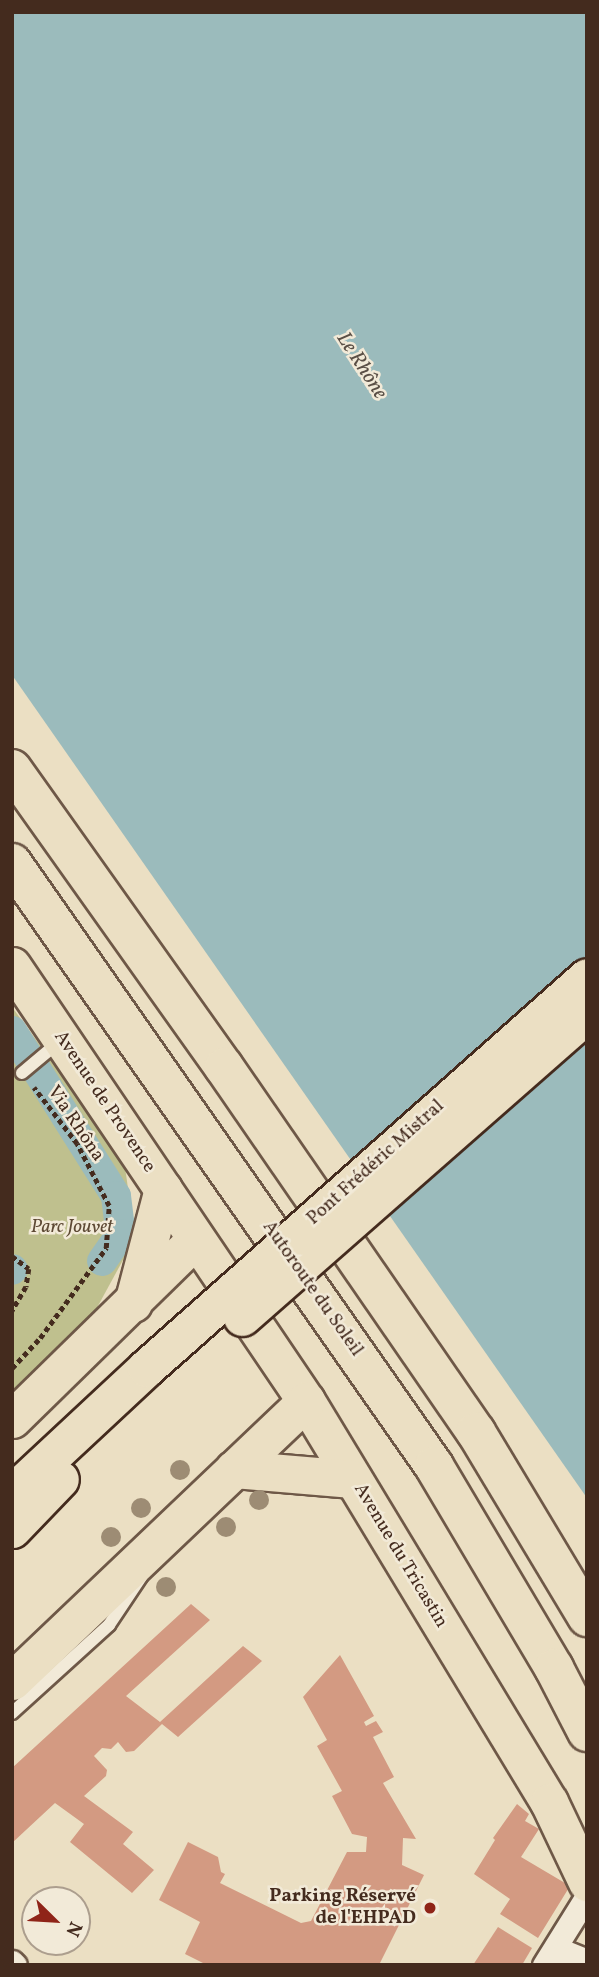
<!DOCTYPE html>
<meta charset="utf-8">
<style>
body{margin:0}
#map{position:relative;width:599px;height:1977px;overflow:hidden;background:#ebdfc3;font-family:Vollkorn,serif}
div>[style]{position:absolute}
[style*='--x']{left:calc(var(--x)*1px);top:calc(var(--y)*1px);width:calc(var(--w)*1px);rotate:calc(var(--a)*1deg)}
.green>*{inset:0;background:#bfc08e}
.water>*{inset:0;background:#9bbbbc}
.canal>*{height:30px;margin:-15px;padding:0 15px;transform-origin:15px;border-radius:15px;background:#9bbbbc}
.building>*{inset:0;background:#d39a82}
.path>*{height:4.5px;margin-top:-2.25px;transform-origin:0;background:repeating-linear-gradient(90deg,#442b1e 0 5px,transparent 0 8.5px)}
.roads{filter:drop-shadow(2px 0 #6e5847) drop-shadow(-2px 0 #6e5847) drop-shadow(0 2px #6e5847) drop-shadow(0 -2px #6e5847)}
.lane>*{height:12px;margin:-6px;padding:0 6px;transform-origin:6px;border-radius:6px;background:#f2ead8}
.street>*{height:23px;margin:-11.5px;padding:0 11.5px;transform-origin:11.5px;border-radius:11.5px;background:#f2ead8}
.primary>*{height:37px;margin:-18.5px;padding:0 18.5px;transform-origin:18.5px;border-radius:18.5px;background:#ebdfc3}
.highway>*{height:38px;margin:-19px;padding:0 19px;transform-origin:19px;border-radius:19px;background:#ebdfc3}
.bridges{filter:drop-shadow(2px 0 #442b1e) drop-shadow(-2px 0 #442b1e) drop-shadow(0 2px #442b1e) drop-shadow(0 -2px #442b1e)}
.primary-bridge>*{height:37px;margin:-18.5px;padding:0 18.5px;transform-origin:18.5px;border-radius:18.5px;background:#ebdfc3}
.trees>*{width:20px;height:20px;margin:-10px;border-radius:50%;background:#9d8c74}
.dots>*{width:19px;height:19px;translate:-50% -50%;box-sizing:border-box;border:4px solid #f2ead8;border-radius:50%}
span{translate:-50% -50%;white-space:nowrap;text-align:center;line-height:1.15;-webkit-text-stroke:5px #f2ead8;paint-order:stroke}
.street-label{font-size:19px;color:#442b1e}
.park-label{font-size:19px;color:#5d4934;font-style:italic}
.poi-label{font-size:19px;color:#442b1e;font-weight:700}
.right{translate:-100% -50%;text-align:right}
.water-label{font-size:21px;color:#5a4f46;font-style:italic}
.frame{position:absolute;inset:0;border:14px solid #442b1e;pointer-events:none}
.north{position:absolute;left:21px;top:1886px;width:70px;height:70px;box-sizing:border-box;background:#f2ead8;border:2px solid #ac9e8e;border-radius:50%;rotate:114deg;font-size:19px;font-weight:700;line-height:28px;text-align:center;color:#442b1e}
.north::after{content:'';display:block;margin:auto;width:24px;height:32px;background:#8f2418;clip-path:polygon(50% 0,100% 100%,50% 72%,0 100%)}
</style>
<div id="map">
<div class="green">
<div style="clip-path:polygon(12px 1007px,124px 1160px,135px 1238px,93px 1315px,12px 1397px)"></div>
</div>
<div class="water">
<div style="clip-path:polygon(12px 12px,587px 12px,587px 1498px,12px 675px)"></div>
</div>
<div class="canal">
<div style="--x:12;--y:1031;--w:195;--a:57.8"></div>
<div style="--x:116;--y:1196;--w:38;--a:83"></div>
<div style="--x:121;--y:1234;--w:33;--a:125"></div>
<div style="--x:12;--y:1270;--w:1;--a:-45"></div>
</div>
<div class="building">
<div style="clip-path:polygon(191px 1604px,210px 1620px,126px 1696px,160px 1722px,243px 1646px,262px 1661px,178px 1737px,162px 1724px,134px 1751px,126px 1752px,118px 1742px,111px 1749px,102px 1748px,94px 1756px,107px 1770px,106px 1776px,84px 1796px,133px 1832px,123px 1844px,154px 1870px,132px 1893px,70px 1842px,84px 1824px,55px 1803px,12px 1843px,12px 1768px)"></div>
<div style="clip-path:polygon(340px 1655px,374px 1716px,364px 1722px,366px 1726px,376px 1721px,383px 1732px,373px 1737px,394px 1777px,383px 1783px,416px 1839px,403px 1838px,402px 1865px,424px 1875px,379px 1965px,207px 1965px,185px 1954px,200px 1922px,159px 1900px,188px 1842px,218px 1857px,221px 1872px,225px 1874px,220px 1883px,301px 1923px,311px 1921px,347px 1852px,366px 1852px,367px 1837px,352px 1834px,332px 1796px,342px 1791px,317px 1746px,327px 1740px,303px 1697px)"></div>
<div style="clip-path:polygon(517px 1804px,529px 1814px,525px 1821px,539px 1829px,521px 1857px,570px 1886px,538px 1938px,500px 1914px,510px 1899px,474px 1874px,495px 1840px,493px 1838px)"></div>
<div style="clip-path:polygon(498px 1927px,532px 1948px,522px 1965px,473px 1965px)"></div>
</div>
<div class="path">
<div style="--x:12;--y:1256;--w:21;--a:37"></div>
<div style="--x:29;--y:1269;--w:18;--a:99"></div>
<div style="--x:26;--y:1287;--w:28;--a:120"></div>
<div style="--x:12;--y:1368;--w:41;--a:-47"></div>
<div style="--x:40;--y:1338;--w:112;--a:-53.7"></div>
<div style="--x:106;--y:1248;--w:42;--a:-85.9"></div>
<div style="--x:109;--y:1206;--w:70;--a:-117.3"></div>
<div style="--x:77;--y:1144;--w:71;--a:-127.5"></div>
</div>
<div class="roads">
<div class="lane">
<div style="--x:22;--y:1073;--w:48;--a:-40"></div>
<div style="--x:12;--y:1713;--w:131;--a:-42.2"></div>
<div style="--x:109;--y:1625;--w:58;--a:-56.3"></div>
</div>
<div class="street">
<div style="--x:552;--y:1954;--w:13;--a:-9"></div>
<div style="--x:565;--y:1952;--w:24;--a:22"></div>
<div style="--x:12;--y:1962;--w:4;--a:45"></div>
<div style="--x:544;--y:1965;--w:81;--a:-58.1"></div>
</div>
<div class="primary">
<div style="--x:12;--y:966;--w:525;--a:55.95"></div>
<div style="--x:306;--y:1401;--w:469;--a:58.8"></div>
<div style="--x:549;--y:1802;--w:89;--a:64.6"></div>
<div style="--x:133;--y:1303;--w:118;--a:-75.3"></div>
<div style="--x:12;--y:1419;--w:257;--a:-44.4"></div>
<div style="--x:234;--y:1469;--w:119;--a:4.8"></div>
<div style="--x:12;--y:1681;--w:406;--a:-43.6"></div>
</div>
<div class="highway">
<div style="--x:12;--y:769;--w:366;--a:54.6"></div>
<div style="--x:224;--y:1067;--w:444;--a:55.4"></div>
<div style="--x:476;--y:1432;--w:216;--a:59"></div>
<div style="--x:12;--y:863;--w:736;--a:55.01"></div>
<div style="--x:434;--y:1466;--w:235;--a:59.3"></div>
<div style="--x:554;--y:1668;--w:72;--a:62.7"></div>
</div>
</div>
<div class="bridges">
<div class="primary-bridge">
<div style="--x:242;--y:1317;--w:459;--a:-41.3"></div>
<div style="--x:12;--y:1493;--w:183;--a:-43"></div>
<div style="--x:146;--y:1368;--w:589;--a:-41.56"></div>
<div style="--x:12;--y:1529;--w:69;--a:-46.2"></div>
</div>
</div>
<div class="trees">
<div style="left:180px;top:1470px"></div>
<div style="left:259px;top:1500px"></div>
<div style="left:141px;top:1508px"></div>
<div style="left:226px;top:1527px"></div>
<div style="left:111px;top:1537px"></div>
<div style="left:166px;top:1587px"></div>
</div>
<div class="dots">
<div style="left:430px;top:1908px;background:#8f2418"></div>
</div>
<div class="street-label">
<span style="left:104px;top:1102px;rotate:56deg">Avenue de Provence</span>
<span style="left:75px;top:1124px;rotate:56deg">Via Rhôna</span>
<span style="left:376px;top:1163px;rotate:-42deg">Pont Frédéric Mistral</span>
<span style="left:312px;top:1289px;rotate:55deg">Autoroute du Soleil</span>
<span style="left:400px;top:1556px;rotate:59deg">Avenue du Tricastin</span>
</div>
<div class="park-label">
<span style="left:72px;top:1228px">Parc Jouvet</span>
</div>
<div class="poi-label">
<span class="right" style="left:416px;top:1908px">Parking Réservé<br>de l'EHPAD</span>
</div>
<div class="water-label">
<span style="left:361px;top:366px;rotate:57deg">Le Rhône</span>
</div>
<div class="frame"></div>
<div class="north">N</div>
</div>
